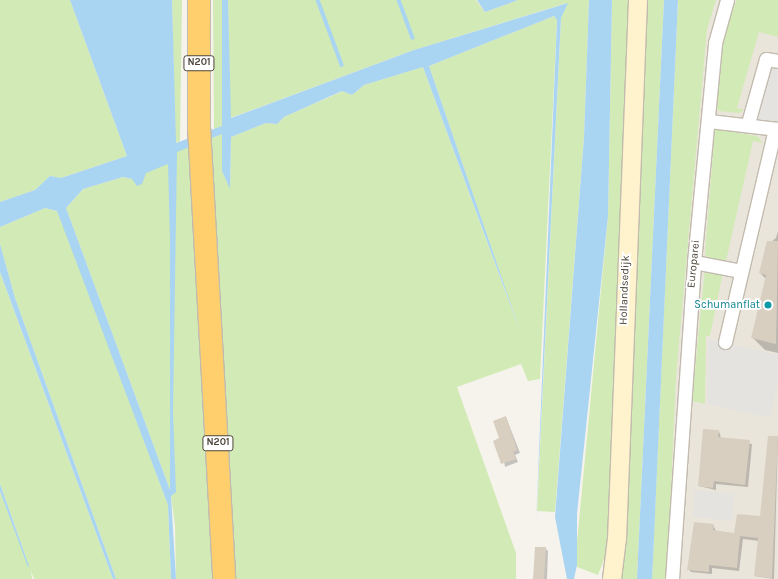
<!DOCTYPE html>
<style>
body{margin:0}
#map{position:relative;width:778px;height:579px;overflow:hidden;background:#f6f3ec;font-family:Karla,sans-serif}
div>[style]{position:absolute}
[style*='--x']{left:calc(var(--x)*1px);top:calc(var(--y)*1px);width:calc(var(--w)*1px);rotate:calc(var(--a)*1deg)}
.residential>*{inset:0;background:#eae5da}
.green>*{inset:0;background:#d2eab5}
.parking>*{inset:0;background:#e5e3e0}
.water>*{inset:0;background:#a9d4f2}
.shadow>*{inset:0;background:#0003}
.stream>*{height:3.5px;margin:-1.75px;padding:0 1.75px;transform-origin:1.75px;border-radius:1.75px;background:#a9d4f2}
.building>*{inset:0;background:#d8cfc1}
.roads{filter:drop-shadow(1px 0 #c2bbae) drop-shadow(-1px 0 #c2bbae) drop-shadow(0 1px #c2bbae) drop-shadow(0 -1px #c2bbae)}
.street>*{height:13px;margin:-6.5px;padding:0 6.5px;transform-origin:6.5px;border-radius:6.5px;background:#fff}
.secondary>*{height:18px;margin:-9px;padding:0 9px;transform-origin:9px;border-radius:9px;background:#fff3cd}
.highway>*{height:22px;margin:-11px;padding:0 11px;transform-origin:11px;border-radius:11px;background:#ffcf6e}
.dots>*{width:11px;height:11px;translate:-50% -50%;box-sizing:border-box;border:2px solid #fff;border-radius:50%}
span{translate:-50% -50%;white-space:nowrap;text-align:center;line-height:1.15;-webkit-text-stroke:3.5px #fff;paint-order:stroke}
.shield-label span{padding:1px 3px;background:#fff;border:1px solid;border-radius:3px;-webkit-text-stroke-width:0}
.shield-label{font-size:10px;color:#4b4439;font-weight:700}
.street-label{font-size:11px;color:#4b4439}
.culture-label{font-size:11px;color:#0d838f}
.right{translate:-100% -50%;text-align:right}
</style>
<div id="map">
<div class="residential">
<div style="clip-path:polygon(694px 0,778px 0,778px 579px,660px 579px)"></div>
</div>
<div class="green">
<div style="clip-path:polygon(0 0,70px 0,127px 156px,61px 178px,50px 176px,35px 190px,0 202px)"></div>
<div style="clip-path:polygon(172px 0,182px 0,180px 141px,175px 143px)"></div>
<div style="clip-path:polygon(213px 0,222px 0,222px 126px,214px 129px)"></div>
<div style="clip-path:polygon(228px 0,476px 0,485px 12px,518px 0,589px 0,584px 137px,555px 512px,537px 511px,561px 18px,567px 3px,414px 50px,230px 118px)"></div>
<div style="clip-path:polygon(612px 0,630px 0,608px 549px,598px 575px,577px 567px,576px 553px,608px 216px)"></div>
<div style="clip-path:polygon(643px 0,664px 0,637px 579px,616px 579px)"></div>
<div style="clip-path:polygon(678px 0,716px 0,707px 29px,676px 376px,667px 579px,652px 579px)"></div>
<div style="clip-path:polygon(737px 0,778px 0,778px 37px,759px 32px,737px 108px,744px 110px,739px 113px,719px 111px,716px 106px,723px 34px)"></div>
<div style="clip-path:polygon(554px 16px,557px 20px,540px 379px,528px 381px,521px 364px,457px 387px,516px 553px,516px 579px,176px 579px,175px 525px,170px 490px,66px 208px,83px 189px,123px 177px,132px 179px,176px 151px,222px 134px,222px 171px,230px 188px,231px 137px,266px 123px,277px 124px,284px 117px,343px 91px,352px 95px,364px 85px,423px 67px,519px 329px,429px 66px)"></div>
<div style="clip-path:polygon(715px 129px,757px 136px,763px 143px,753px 141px,726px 261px,707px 257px,705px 253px)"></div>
<div style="clip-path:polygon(45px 208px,57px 211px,67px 234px,168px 505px,171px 579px,116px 579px,15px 298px,0 244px,0 227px)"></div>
<div style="clip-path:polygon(705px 268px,723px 272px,710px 336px,706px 336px,705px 404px,692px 401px)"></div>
<div style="clip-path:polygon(0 272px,5px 286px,113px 579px,34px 579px,31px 571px,32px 579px,0 579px,0 491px,29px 566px,0 484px)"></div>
</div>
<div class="parking">
<div style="clip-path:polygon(772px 63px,778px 65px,778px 125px,756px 120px)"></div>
<div style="clip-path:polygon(708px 339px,778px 355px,778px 383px,770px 418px,707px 404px)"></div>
<div style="clip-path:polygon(695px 490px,734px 494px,732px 521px,693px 517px)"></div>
</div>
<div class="water">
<div style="clip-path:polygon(evenodd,70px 0,172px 0,176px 143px,222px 126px,222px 0,228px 0,231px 118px,414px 50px,568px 3px,561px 18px,536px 524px,557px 20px,554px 16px,429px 66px,520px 331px,423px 67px,364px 85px,352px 95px,342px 91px,284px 117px,277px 124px,266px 123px,231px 137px,230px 189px,222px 171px,222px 134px,177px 152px,173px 413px,176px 492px,171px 496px,176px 579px,171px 579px,168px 505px,57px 211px,45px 208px,0 227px,0 202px,35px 190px,50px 176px,61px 178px,127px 156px,70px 0,168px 164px,170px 240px,170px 490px,66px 208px,83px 189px,123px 177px,132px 179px,137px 186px,142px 184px,146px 173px,168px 164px)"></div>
<div style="clip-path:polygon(477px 0,518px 0,485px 12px)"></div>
<div style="clip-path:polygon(589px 0,612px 0,608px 216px,577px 514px,577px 565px,574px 579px,567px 579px,555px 517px,584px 137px)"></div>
<div style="clip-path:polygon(664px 0,678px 0,653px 560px,652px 579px,637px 579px)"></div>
<div style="clip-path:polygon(0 244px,15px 298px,116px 579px,113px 579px,0 272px)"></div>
<div style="clip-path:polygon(0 484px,29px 566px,28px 567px,0 491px)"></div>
</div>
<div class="shadow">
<div style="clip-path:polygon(778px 231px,778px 353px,765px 350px,752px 337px,766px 279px,760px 273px,766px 246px,776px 238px)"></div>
<div style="clip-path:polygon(506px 417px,520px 453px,515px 455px,518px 462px,505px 467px,501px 439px)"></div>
<div style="clip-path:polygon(719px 431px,721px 438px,752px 444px,748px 487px,716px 484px,716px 490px,699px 486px)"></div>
<div style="clip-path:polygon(769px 437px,778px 437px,774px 579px,755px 576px,759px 541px,743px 539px,739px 571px,712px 568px,712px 574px,691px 572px,688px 569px,713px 525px,716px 531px,735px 534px,761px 517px)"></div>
<div style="clip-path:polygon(545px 548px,548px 551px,547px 579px,537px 579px)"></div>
</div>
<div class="stream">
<div style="--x:318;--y:0;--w:69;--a:69.7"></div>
<div style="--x:399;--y:0;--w:40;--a:69.8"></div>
</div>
<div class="building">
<div style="clip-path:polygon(767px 241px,778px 241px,776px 344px,751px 338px,766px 275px,759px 273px)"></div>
<div style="clip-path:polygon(506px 416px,517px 450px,513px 452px,516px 459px,501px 464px,493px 441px,499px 438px,493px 421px)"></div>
<div style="clip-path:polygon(703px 429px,719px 430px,718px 437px,750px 440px,745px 485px,714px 481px,713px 488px,698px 486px)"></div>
<div style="clip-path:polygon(768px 436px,778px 436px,772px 578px,754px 576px,758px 538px,740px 536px,737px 568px,709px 565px,709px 572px,687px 570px,694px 522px,714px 524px,713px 530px,734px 533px,737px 514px,760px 516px)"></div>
<div style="clip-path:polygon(535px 547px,546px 547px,544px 579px,533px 579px)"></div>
</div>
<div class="roads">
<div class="street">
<div style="--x:709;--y:121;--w:69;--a:6.6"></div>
<div style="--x:748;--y:123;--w:66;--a:-74.3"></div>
<div style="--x:766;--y:59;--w:12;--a:9"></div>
<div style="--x:694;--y:262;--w:48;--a:10.8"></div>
<div style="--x:725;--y:342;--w:219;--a:-76.8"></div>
<div style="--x:672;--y:579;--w:318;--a:-86"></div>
<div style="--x:694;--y:262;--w:220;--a:-84.5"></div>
<div style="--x:715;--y:43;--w:45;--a:-74.4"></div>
</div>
<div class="secondary">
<div style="--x:612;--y:579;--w:39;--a:-83"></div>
<div style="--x:617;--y:540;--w:540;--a:-87.77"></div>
</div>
<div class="highway">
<div style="--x:199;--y:0;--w:127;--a:90"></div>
<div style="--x:199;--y:127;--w:453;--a:86.8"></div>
</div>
</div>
<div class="dots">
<div style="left:768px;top:305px;background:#0f9aa8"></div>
</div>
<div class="shield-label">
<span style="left:199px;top:63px">N201</span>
<span style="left:218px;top:443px">N201</span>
</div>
<div class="street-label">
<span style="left:694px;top:264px;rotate:-84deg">Europarei</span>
<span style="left:625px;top:290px;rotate:-88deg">Hollandsedijk</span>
</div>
<div class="culture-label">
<span class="right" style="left:760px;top:305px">Schumanflat</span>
</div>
</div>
